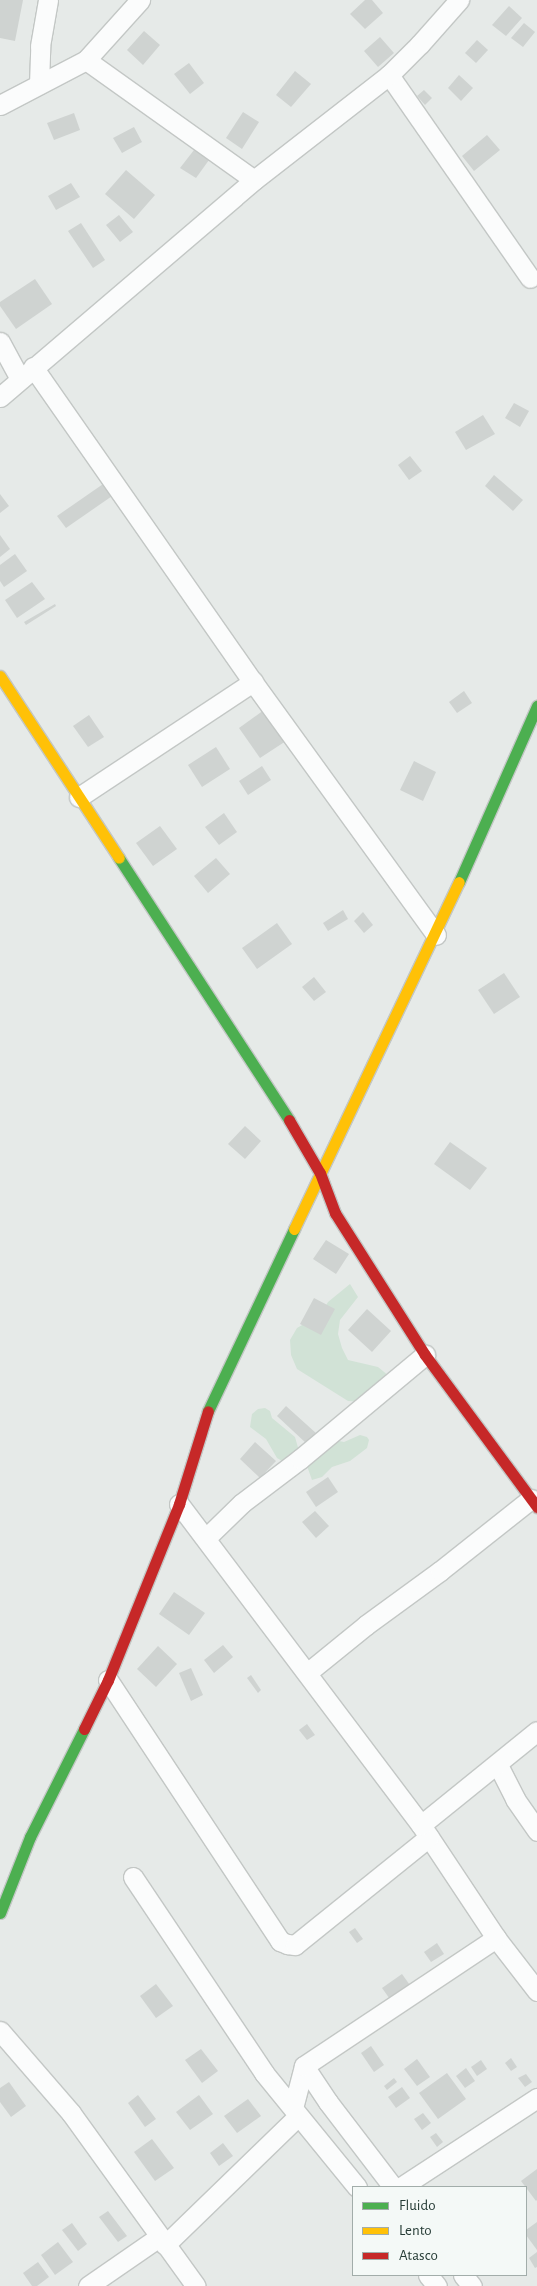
<!DOCTYPE html>
<style>
body{margin:0}
#map{position:relative;width:537px;height:2286px;overflow:hidden;background:#e6eae8;font-family:"Alegreya Sans",sans-serif}
div>[style]{position:absolute}
[style*='--x']{left:calc(var(--x)*1px);top:calc(var(--y)*1px);width:calc(var(--w)*1px);rotate:calc(var(--a)*1deg)}
.green>*{inset:0;background:#d1e2d6}
.building>*{inset:0;background:#cfd3d1}
.roads{filter:drop-shadow(1px 0 #c3c7c5) drop-shadow(-1px 0 #c3c7c5) drop-shadow(0 1px #c3c7c5) drop-shadow(0 -1px #c3c7c5)}
.street>*{height:19px;margin:-9.5px;padding:0 9.5px;transform-origin:9.5px;border-radius:9.5px;background:#fbfcfc}
.fast>*{height:11px;margin:-5.5px;padding:0 5.5px;transform-origin:5.5px;border-radius:5.5px;background:#4caf50}
.slow>*{height:11px;margin:-5.5px;padding:0 5.5px;transform-origin:5.5px;border-radius:5.5px;background:#ffc107}
.jam>*{height:11px;margin:-5.5px;padding:0 5.5px;transform-origin:5.5px;border-radius:5.5px;background:#c62828}
span{translate:-50% -50%;white-space:nowrap;text-align:center;line-height:1.15;-webkit-text-stroke:4px #f4f9f7;paint-order:stroke}
.legend{position:absolute;left:352px;top:2186px;width:175px;height:90px;box-sizing:border-box;background:#f4f9f7;border:1px solid #a2adaa;margin:0;padding:6px 9px;list-style:none;font-size:15px;color:#263c36}
.legend li{display:flex;align-items:center;gap:10px;height:25px}
.legend b{width:25px;border:1px solid #a2adaa}
</style>
<div id="map">
<div class="green">
<div style="clip-path:polygon(350px 1284px,358px 1297px,340px 1320px,338px 1334px,342px 1348px,348px 1360px,378px 1367px,389px 1376px,363px 1402px,348px 1401px,297px 1369px,291px 1355px,290px 1340px,297px 1328px,321px 1314px,328px 1302px)"></div>
<div style="clip-path:polygon(265px 1408px,270px 1411px,272px 1418px,295px 1437px,299px 1451px,282px 1461px,277px 1458px,266px 1439px,250px 1427px,252px 1414px,258px 1409px)"></div>
<div style="clip-path:polygon(360px 1435px,367px 1437px,369px 1440px,367px 1448px,350px 1461px,332px 1467px,322px 1477px,312px 1480px,307px 1466px,309px 1450px,329px 1439px,344px 1442px)"></div>
</div>
<div class="building">
<div style="clip-path:polygon(0 0,23px 0,15px 41px,0 38px)"></div>
<div style="clip-path:polygon(365px 0,372px 0,383px 13px,365px 29px,350px 14px)"></div>
<div style="clip-path:polygon(509px 6px,522px 18px,506px 36px,492px 25px)"></div>
<div style="clip-path:polygon(524px 23px,535px 32px,523px 47px,511px 38px)"></div>
<div style="clip-path:polygon(144px 31px,160px 45px,143px 65px,127px 50px)"></div>
<div style="clip-path:polygon(380px 37px,394px 53px,378px 67px,364px 51px)"></div>
<div style="clip-path:polygon(477px 40px,488px 50px,476px 63px,465px 53px)"></div>
<div style="clip-path:polygon(189px 63px,204px 83px,190px 94px,174px 74px)"></div>
<div style="clip-path:polygon(295px 71px,311px 84px,291px 107px,276px 95px)"></div>
<div style="clip-path:polygon(459px 75px,473px 88px,461px 101px,448px 88px)"></div>
<div style="clip-path:polygon(424px 90px,432px 98px,425px 105px,417px 96px)"></div>
<div style="clip-path:polygon(243px 112px,259px 122px,242px 149px,226px 138px)"></div>
<div style="clip-path:polygon(74px 113px,80px 130px,54px 140px,47px 123px)"></div>
<div style="clip-path:polygon(134px 127px,142px 142px,122px 153px,113px 138px)"></div>
<div style="clip-path:polygon(487px 135px,500px 150px,474px 171px,462px 156px)"></div>
<div style="clip-path:polygon(194px 150px,209px 160px,196px 178px,180px 168px)"></div>
<div style="clip-path:polygon(126px 170px,155px 195px,134px 219px,105px 194px)"></div>
<div style="clip-path:polygon(71px 183px,80px 197px,56px 210px,48px 196px)"></div>
<div style="clip-path:polygon(119px 215px,133px 232px,120px 242px,106px 225px)"></div>
<div style="clip-path:polygon(81px 223px,105px 260px,93px 268px,68px 231px)"></div>
<div style="clip-path:polygon(35px 279px,52px 304px,16px 329px,0 306px,0 302px)"></div>
<div style="clip-path:polygon(514px 403px,529px 411px,520px 427px,505px 418px)"></div>
<div style="clip-path:polygon(483px 415px,495px 434px,466px 450px,455px 432px)"></div>
<div style="clip-path:polygon(410px 456px,422px 471px,409px 480px,398px 465px)"></div>
<div style="clip-path:polygon(494px 475px,523px 500px,513px 511px,485px 486px)"></div>
<div style="clip-path:polygon(106px 482px,115px 494px,66px 528px,57px 516px)"></div>
<div style="clip-path:polygon(0 494px,9px 506px,0 513px)"></div>
<div style="clip-path:polygon(0 535px,10px 549px,0 557px)"></div>
<div style="clip-path:polygon(15px 554px,27px 571px,4px 587px,0 581px,0 565px)"></div>
<div style="clip-path:polygon(32px 582px,45px 599px,17px 618px,5px 600px)"></div>
<div style="clip-path:polygon(55px 604px,56px 606px,26px 625px,24px 622px)"></div>
<div style="clip-path:polygon(464px 691px,472px 703px,457px 713px,449px 702px)"></div>
<div style="clip-path:polygon(264px 710px,286px 741px,260px 758px,239px 728px)"></div>
<div style="clip-path:polygon(89px 715px,104px 737px,88px 747px,73px 726px)"></div>
<div style="clip-path:polygon(216px 747px,230px 769px,202px 787px,188px 765px)"></div>
<div style="clip-path:polygon(414px 761px,436px 772px,423px 801px,400px 790px)"></div>
<div style="clip-path:polygon(262px 766px,271px 780px,248px 795px,239px 781px)"></div>
<div style="clip-path:polygon(224px 813px,237px 832px,219px 845px,205px 827px)"></div>
<div style="clip-path:polygon(160px 826px,177px 849px,153px 866px,136px 843px)"></div>
<div style="clip-path:polygon(216px 858px,230px 874px,208px 893px,194px 876px)"></div>
<div style="clip-path:polygon(343px 910px,348px 919px,328px 931px,323px 923px)"></div>
<div style="clip-path:polygon(363px 912px,373px 925px,364px 933px,354px 921px)"></div>
<div style="clip-path:polygon(277px 923px,292px 944px,257px 969px,242px 948px)"></div>
<div style="clip-path:polygon(504px 973px,520px 997px,494px 1014px,478px 990px)"></div>
<div style="clip-path:polygon(314px 977px,326px 992px,314px 1001px,302px 987px)"></div>
<div style="clip-path:polygon(245px 1126px,261px 1141px,245px 1159px,228px 1144px)"></div>
<div style="clip-path:polygon(450px 1142px,487px 1168px,470px 1190px,434px 1164px)"></div>
<div style="clip-path:polygon(326px 1240px,349px 1254px,336px 1274px,313px 1259px)"></div>
<div style="clip-path:polygon(314px 1298px,335px 1309px,321px 1335px,300px 1324px)"></div>
<div style="clip-path:polygon(367px 1309px,391px 1331px,372px 1352px,348px 1330px)"></div>
<div style="clip-path:polygon(286px 1406px,317px 1434px,307px 1444px,277px 1416px)"></div>
<div style="clip-path:polygon(255px 1442px,276px 1461px,260px 1478px,240px 1459px)"></div>
<div style="clip-path:polygon(328px 1477px,338px 1492px,316px 1507px,306px 1492px)"></div>
<div style="clip-path:polygon(315px 1511px,329px 1526px,316px 1538px,302px 1522px)"></div>
<div style="clip-path:polygon(174px 1592px,205px 1613px,189px 1635px,159px 1614px)"></div>
<div style="clip-path:polygon(223px 1645px,233px 1657px,214px 1673px,204px 1660px)"></div>
<div style="clip-path:polygon(158px 1646px,177px 1664px,156px 1687px,137px 1669px)"></div>
<div style="clip-path:polygon(191px 1668px,203px 1695px,191px 1701px,179px 1673px)"></div>
<div style="clip-path:polygon(251px 1675px,261px 1690px,258px 1693px,247px 1678px)"></div>
<div style="clip-path:polygon(307px 1724px,315px 1735px,307px 1740px,299px 1730px)"></div>
<div style="clip-path:polygon(355px 1928px,363px 1939px,357px 1943px,349px 1932px)"></div>
<div style="clip-path:polygon(437px 1943px,444px 1954px,431px 1962px,424px 1952px)"></div>
<div style="clip-path:polygon(402px 1974px,412px 1988px,392px 2002px,382px 1988px)"></div>
<div style="clip-path:polygon(156px 1984px,173px 2006px,156px 2018px,140px 1996px)"></div>
<div style="clip-path:polygon(371px 2046px,384px 2065px,374px 2072px,361px 2053px)"></div>
<div style="clip-path:polygon(201px 2049px,218px 2071px,202px 2083px,185px 2060px)"></div>
<div style="clip-path:polygon(511px 2058px,517px 2067px,511px 2071px,505px 2063px)"></div>
<div style="clip-path:polygon(417px 2059px,430px 2077px,417px 2086px,404px 2069px)"></div>
<div style="clip-path:polygon(481px 2060px,487px 2069px,477px 2076px,471px 2067px)"></div>
<div style="clip-path:polygon(466px 2068px,475px 2081px,465px 2088px,456px 2076px)"></div>
<div style="clip-path:polygon(447px 2073px,466px 2099px,438px 2119px,419px 2093px)"></div>
<div style="clip-path:polygon(526px 2074px,532px 2082px,525px 2087px,518px 2078px)"></div>
<div style="clip-path:polygon(394px 2078px,397px 2082px,387px 2090px,384px 2086px)"></div>
<div style="clip-path:polygon(9px 2082px,26px 2106px,11px 2117px,0 2102px,0 2088px)"></div>
<div style="clip-path:polygon(402px 2087px,410px 2098px,396px 2108px,388px 2097px)"></div>
<div style="clip-path:polygon(138px 2095px,156px 2119px,145px 2127px,128px 2103px)"></div>
<div style="clip-path:polygon(199px 2095px,213px 2114px,190px 2130px,176px 2112px)"></div>
<div style="clip-path:polygon(248px 2099px,261px 2116px,237px 2133px,224px 2116px)"></div>
<div style="clip-path:polygon(423px 2113px,431px 2123px,422px 2130px,414px 2119px)"></div>
<div style="clip-path:polygon(436px 2133px,443px 2142px,437px 2147px,430px 2137px)"></div>
<div style="clip-path:polygon(152px 2139px,174px 2168px,155px 2181px,134px 2152px)"></div>
<div style="clip-path:polygon(223px 2143px,233px 2156px,219px 2166px,210px 2153px)"></div>
<div style="clip-path:polygon(537px 2169px,537px 2200px,536px 2201px,521px 2181px)"></div>
<div style="clip-path:polygon(108px 2211px,127px 2236px,118px 2242px,99px 2217px)"></div>
<div style="clip-path:polygon(537px 2222px,537px 2250px,526px 2235px,526px 2230px)"></div>
<div style="clip-path:polygon(72px 2223px,87px 2244px,78px 2251px,62px 2230px)"></div>
<div style="clip-path:polygon(58px 2242px,73px 2262px,55px 2275px,41px 2255px)"></div>
<div style="clip-path:polygon(537px 2252px,537px 2267px,535px 2268px,529px 2258px)"></div>
<div style="clip-path:polygon(38px 2262px,49px 2277px,37px 2286px,32px 2286px,23px 2273px)"></div>
</div>
<div class="roads">
<div class="street">
<div style="--x:86;--y:60;--w:206;--a:35.5"></div>
<div style="--x:389;--y:75;--w:247;--a:55.2"></div>
<div style="--x:39;--y:84;--w:38;--a:-88"></div>
<div style="--x:40;--y:46;--w:47;--a:-80.1"></div>
<div style="--x:0;--y:105;--w:97;--a:-27.6"></div>
<div style="--x:86;--y:60;--w:81;--a:-48"></div>
<div style="--x:0;--y:342;--w:42;--a:61.6"></div>
<div style="--x:33;--y:367;--w:384;--a:55.1"></div>
<div style="--x:253;--y:682;--w:312;--a:54.1"></div>
<div style="--x:0;--y:397;--w:334;--a:-40.5"></div>
<div style="--x:254;--y:180;--w:171;--a:-37.9"></div>
<div style="--x:389;--y:75;--w:44;--a:-45"></div>
<div style="--x:420;--y:44;--w:59;--a:-48.4"></div>
<div style="--x:79;--y:797;--w:209;--a:-33.5"></div>
<div style="--x:179;--y:1504;--w:402;--a:53"></div>
<div style="--x:421;--y:1825;--w:136;--a:56.4"></div>
<div style="--x:496;--y:1938;--w:67;--a:52.3"></div>
<div style="--x:206;--y:1538;--w:50;--a:-44.2"></div>
<div style="--x:242;--y:1503;--w:73;--a:-37.2"></div>
<div style="--x:300;--y:1459;--w:163;--a:-39.8"></div>
<div style="--x:307;--y:1673;--w:76;--a:-39.1"></div>
<div style="--x:366;--y:1625;--w:92;--a:-36.1"></div>
<div style="--x:440;--y:1571;--w:116;--a:-38.4"></div>
<div style="--x:108;--y:1680;--w:313;--a:56.6"></div>
<div style="--x:280;--y:1941;--w:8;--a:23"></div>
<div style="--x:287;--y:1944;--w:8;--a:7"></div>
<div style="--x:295;--y:1945;--w:172;--a:-38.9"></div>
<div style="--x:498;--y:1765;--w:38;--a:63"></div>
<div style="--x:515;--y:1799;--w:39;--a:55"></div>
<div style="--x:421;--y:1825;--w:149;--a:-39"></div>
<div style="--x:133;--y:1877;--w:236;--a:56.2"></div>
<div style="--x:264;--y:2073;--w:147;--a:50.8"></div>
<div style="--x:0;--y:2031;--w:108;--a:49.1"></div>
<div style="--x:71;--y:2113;--w:213;--a:54.2"></div>
<div style="--x:304;--y:2066;--w:43;--a:56.3"></div>
<div style="--x:328;--y:2102;--w:107;--a:52.6"></div>
<div style="--x:293;--y:2108;--w:43;--a:-75.3"></div>
<div style="--x:304;--y:2066;--w:231;--a:-33.7"></div>
<div style="--x:401;--y:2187;--w:163;--a:-33.2"></div>
<div style="--x:165;--y:2245;--w:185;--a:-44.1"></div>
<div style="--x:428;--y:2275;--w:14;--a:51"></div>
<div style="--x:463;--y:2275;--w:14;--a:51"></div>
<div style="--x:88;--y:2286;--w:86;--a:-34.6"></div>
</div>
<div class="fast">
<div style="--x:119;--y:858;--w:312;--a:57"></div>
<div style="--x:459;--y:882;--w:193;--a:-66.1"></div>
<div style="--x:208;--y:1411;--w:201;--a:-64.7"></div>
<div style="--x:0;--y:1913;--w:82;--a:-68.5"></div>
<div style="--x:30;--y:1837;--w:121;--a:-63.4"></div>
</div>
<div class="slow">
<div style="--x:0;--y:676;--w:217;--a:56.8"></div>
<div style="--x:294;--y:1229;--w:384;--a:-64.6"></div>
</div>
<div class="jam">
<div style="--x:289;--y:1120;--w:61;--a:59.7"></div>
<div style="--x:320;--y:1173;--w:43;--a:69.4"></div>
<div style="--x:335;--y:1213;--w:168;--a:57.6"></div>
<div style="--x:425;--y:1355;--w:189;--a:53.6"></div>
<div style="--x:84;--y:1729;--w:55;--a:-63.9"></div>
<div style="--x:108;--y:1680;--w:190;--a:-68"></div>
<div style="--x:179;--y:1504;--w:97;--a:-72.7"></div>
</div>
</div>
<ul class="legend">
<li><b style="height:6px;background:#4caf50"></b>Fluido</li>
<li><b style="height:6px;background:#ffc107"></b>Lento</li>
<li><b style="height:6px;background:#c62828"></b>Atasco</li>
</ul>
</div>
